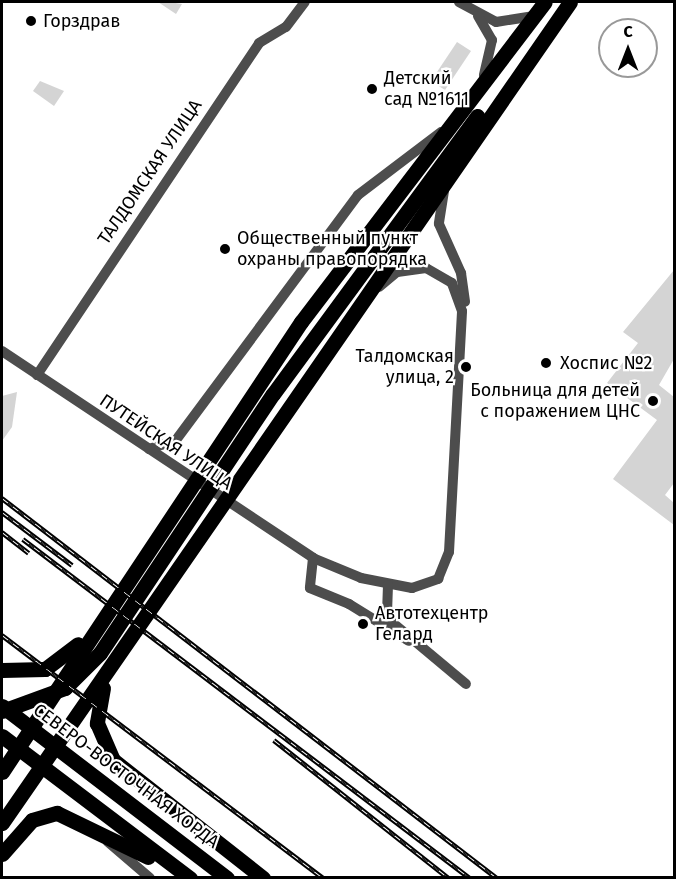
<!DOCTYPE html>
<meta charset="utf-8">
<style>
body{margin:0}
#map{position:relative;width:676px;height:879px;overflow:hidden;background:#fff;font-family:"Fira Sans",sans-serif}
div>[style]{position:absolute}
[style*='--x']{left:calc(var(--x)*1px);top:calc(var(--y)*1px);width:calc(var(--w)*1px);rotate:calc(var(--a)*1deg)}
.green>*{inset:0;background:#d4d4d4}
.minor>*{height:10px;margin:-5px;padding:0 5px;transform-origin:5px;border-radius:5px;background:#4d4d4d}
.major>*{height:15px;margin:-7.5px;padding:0 7.5px;transform-origin:7.5px;border-radius:7.5px;background:#000}
.rail>*{height:4.5px;margin-top:-2.25px;transform-origin:0;background:repeating-linear-gradient(90deg,#fff 0 7px,#000 0 14px);box-sizing:border-box;border-block:2px solid #000}
.dots>*{width:16px;height:16px;translate:-50% -50%;box-sizing:border-box;border:3px solid #fff;border-radius:50%}
span{translate:-50% -50%;white-space:nowrap;text-align:center;line-height:1.15;-webkit-text-stroke:4.5px #fff;paint-order:stroke}
.poi-label{font-size:18px;color:#000}
.left{translate:0 -50%;text-align:left}
.right{translate:-100% -50%;text-align:right}
.street-label{font-size:18px;color:#000}
.frame{position:absolute;inset:0;border:3px solid #000;pointer-events:none}
.north{position:absolute;left:598px;top:18px;width:60px;height:60px;box-sizing:border-box;background:#fff;border:2px solid #999;border-radius:50%;rotate:0deg;font-size:16px;font-weight:700;line-height:24px;text-align:center;color:#000}
.north::after{content:'';display:block;margin:auto;width:21px;height:27px;background:#000;clip-path:polygon(50% 0,100% 100%,50% 72%,0 100%)}
</style>
<div id="map">
<div class="green">
<div style="clip-path:polygon(158px 2px,169px 2px,182px 4px,176px 14px)"></div>
<div style="clip-path:polygon(457px 42px,471px 51px,445px 90px,431px 81px)"></div>
<div style="clip-path:polygon(40px 81px,64px 91px,54px 106px,33px 91px)"></div>
<div style="clip-path:polygon(674px 270px,674px 359px,659px 385px,674px 397px,674px 483px,665px 495px,674px 503px,674px 525px,613px 479px,657px 420px,607px 383px,638px 343px,623px 332px)"></div>
<div style="clip-path:polygon(17px 392px,12px 427px,2px 441px,2px 396px)"></div>
</div>
<div class="minor">
<div style="--x:459;--y:2;--w:42;--a:28.4"></div>
<div style="--x:496;--y:22;--w:37;--a:-9"></div>
<div style="--x:478;--y:16;--w:28;--a:60"></div>
<div style="--x:492;--y:40;--w:36;--a:103"></div>
<div style="--x:444;--y:191;--w:33;--a:99"></div>
<div style="--x:439;--y:224;--w:54;--a:65.8"></div>
<div style="--x:461;--y:273;--w:29;--a:82"></div>
<div style="--x:2;--y:351;--w:374;--a:33.6"></div>
<div style="--x:313;--y:558;--w:52;--a:22.6"></div>
<div style="--x:361;--y:578;--w:52;--a:11.1"></div>
<div style="--x:412;--y:588;--w:28;--a:-19"></div>
<div style="--x:438;--y:579;--w:29;--a:-68"></div>
<div style="--x:449;--y:552;--w:241;--a:-86.9"></div>
<div style="--x:462;--y:311;--w:30;--a:-110"></div>
<div style="--x:452;--y:283;--w:30;--a:-150"></div>
<div style="--x:426;--y:268;--w:29;--a:172"></div>
<div style="--x:397;--y:272;--w:23;--a:140"></div>
<div style="--x:37;--y:375;--w:399;--a:-56.2"></div>
<div style="--x:259;--y:43;--w:31;--a:-31"></div>
<div style="--x:286;--y:27;--w:31;--a:-53"></div>
<div style="--x:149;--y:449;--w:28;--a:-18"></div>
<div style="--x:176;--y:440;--w:305;--a:-53.4"></div>
<div style="--x:358;--y:195;--w:104;--a:-37.2"></div>
<div style="--x:313;--y:558;--w:30;--a:96"></div>
<div style="--x:310;--y:588;--w:42;--a:22.3"></div>
<div style="--x:349;--y:604;--w:70;--a:31.7"></div>
<div style="--x:388;--y:585;--w:28;--a:92"></div>
<div style="--x:387;--y:613;--w:12;--a:59"></div>
<div style="--x:393;--y:623;--w:95;--a:39.9"></div>
<div style="--x:108;--y:842;--w:55;--a:40.6"></div>
</div>
<div class="major">
<div style="--x:2;--y:670;--w:43;--a:-1.3"></div>
<div style="--x:45;--y:669;--w:41;--a:-37.1"></div>
<div style="--x:103;--y:688;--w:36;--a:100"></div>
<div style="--x:97;--y:723;--w:40;--a:66.6"></div>
<div style="--x:113;--y:760;--w:191;--a:38.2"></div>
<div style="--x:2;--y:706;--w:283;--a:37.4"></div>
<div style="--x:2;--y:711;--w:67;--a:-20.1"></div>
<div style="--x:65;--y:688;--w:49;--a:-45"></div>
<div style="--x:100;--y:653;--w:311;--a:-56.3"></div>
<div style="--x:273;--y:394;--w:345;--a:-53.7"></div>
<div style="--x:2;--y:736;--w:236;--a:37.1"></div>
<div style="--x:2;--y:772;--w:540;--a:-56.4"></div>
<div style="--x:301;--y:322;--w:402;--a:-52.7"></div>
<div style="--x:2;--y:823;--w:998;--a:-55.32"></div>
<div style="--x:2;--y:854;--w:45;--a:-48.6"></div>
<div style="--x:32;--y:820;--w:26;--a:-16"></div>
<div style="--x:57;--y:813;--w:101;--a:25.8"></div>
</div>
<div class="rail">
<div style="--x:2;--y:498;--w:624;--a:37.51"></div>
<div style="--x:2;--y:512;--w:88;--a:37.1"></div>
<div style="--x:2;--y:532;--w:34;--a:38"></div>
<div style="--x:23;--y:539;--w:561;--a:37.18"></div>
<div style="--x:2;--y:635;--w:403;--a:37.1"></div>
<div style="--x:274;--y:740;--w:223;--a:38.3"></div>
</div>
<div class="dots">
<div style="left:31px;top:21px;background:#000"></div>
<div style="left:372px;top:89px;background:#000"></div>
<div style="left:225px;top:249px;background:#000"></div>
<div style="left:546px;top:363px;background:#000"></div>
<div style="left:466px;top:367px;background:#000"></div>
<div style="left:653px;top:401px;background:#000"></div>
<div style="left:363px;top:624px;background:#000"></div>
</div>
<div class="poi-label">
<span class="left" style="left:43px;top:21px">Горздрав</span>
<span class="left" style="left:384px;top:89px">Детский<br>сад №1611</span>
<span class="left" style="left:237px;top:249px">Общественный пункт<br>охраны правопорядка</span>
<span class="right" style="left:454px;top:367px">Талдомская<br>улица, 2</span>
<span class="left" style="left:560px;top:363px">Хоспис №2</span>
<span class="right" style="left:640px;top:401px">Больница для детей<br>с поражением ЦНС</span>
<span class="left" style="left:375px;top:624px">Автотехцентр<br>Гелард</span>
</div>
<div class="street-label">
<span style="left:150px;top:172px;rotate:-56deg">ТАЛДОМСКАЯ УЛИЦА</span>
<span style="left:166px;top:442px;rotate:34deg">ПУТЕЙСКАЯ УЛИЦА</span>
<span style="left:126px;top:776px;rotate:37deg">СЕВЕРО-ВОСТОЧНАЯ ХОРДА</span>
</div>
<div class="frame"></div>
<div class="north">С</div>
</div>
